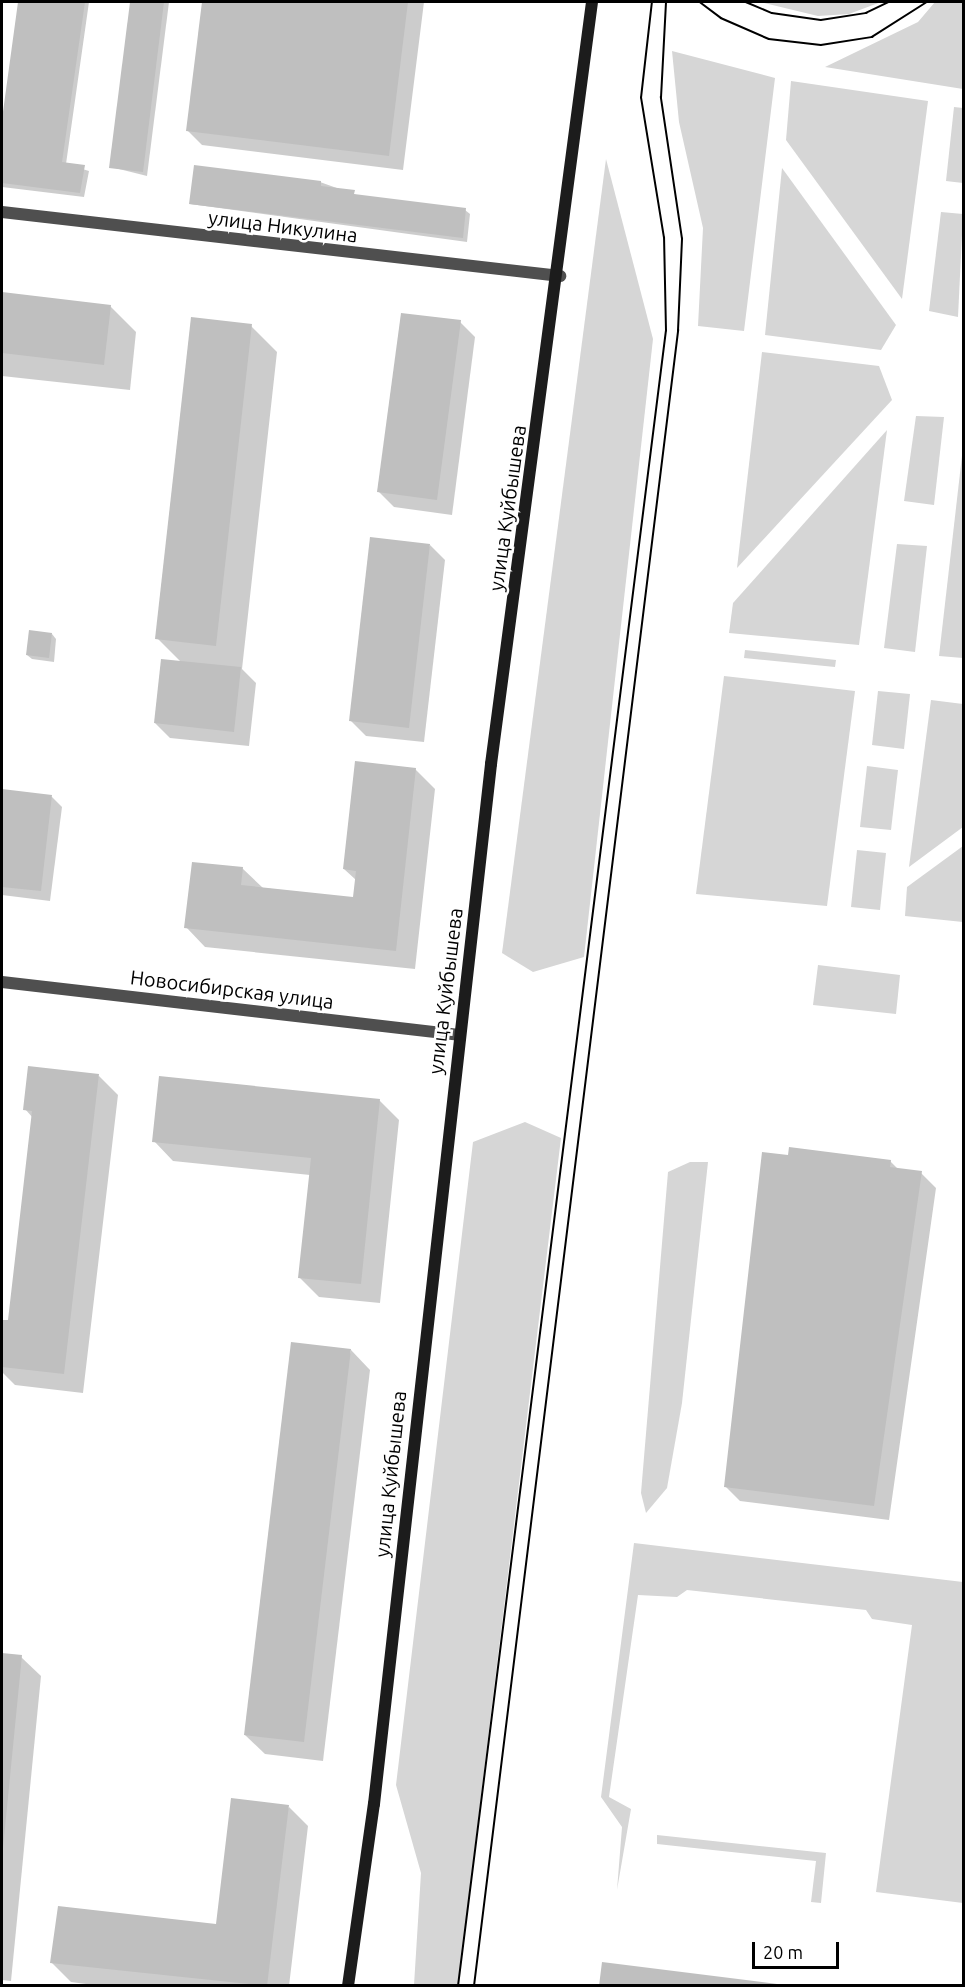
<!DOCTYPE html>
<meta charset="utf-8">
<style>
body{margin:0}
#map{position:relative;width:965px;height:1987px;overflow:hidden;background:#fff;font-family:Ubuntu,sans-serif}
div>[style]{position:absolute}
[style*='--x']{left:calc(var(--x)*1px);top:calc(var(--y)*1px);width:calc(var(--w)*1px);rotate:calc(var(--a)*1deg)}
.green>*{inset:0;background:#d6d6d6}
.shadow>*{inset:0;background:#0003}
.building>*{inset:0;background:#bfbfbf}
.street>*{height:12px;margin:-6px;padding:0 6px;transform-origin:6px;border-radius:6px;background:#4f4f4f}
.secondary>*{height:12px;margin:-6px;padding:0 6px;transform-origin:6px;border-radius:6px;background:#1c1c1c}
.tram>*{height:1.5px;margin:-0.75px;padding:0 0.75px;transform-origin:0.75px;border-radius:0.75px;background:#000}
span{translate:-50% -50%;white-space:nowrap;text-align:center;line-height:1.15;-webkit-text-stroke:5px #fff;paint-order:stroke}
.street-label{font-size:20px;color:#000}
.frame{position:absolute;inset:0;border:3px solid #000;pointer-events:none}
.scale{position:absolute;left:752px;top:1942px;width:87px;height:27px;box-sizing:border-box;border:3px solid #000;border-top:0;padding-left:8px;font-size:18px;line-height:21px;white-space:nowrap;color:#000;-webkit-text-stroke:4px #fff;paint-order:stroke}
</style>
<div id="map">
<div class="green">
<div style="clip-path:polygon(760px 2px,881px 2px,849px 14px,818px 16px)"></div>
<div style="clip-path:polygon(935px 2px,963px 2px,963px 89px,825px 67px,918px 22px)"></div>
<div style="clip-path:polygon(672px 51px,775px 78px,744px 331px,698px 326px,703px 228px,679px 122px)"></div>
<div style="clip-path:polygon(791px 81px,928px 101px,902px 299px,786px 140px)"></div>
<div style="clip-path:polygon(954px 107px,963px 108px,963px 183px,946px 181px)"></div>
<div style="clip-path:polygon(606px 159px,653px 339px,584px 957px,533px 972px,502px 953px)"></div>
<div style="clip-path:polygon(782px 168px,896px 325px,881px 350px,765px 335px)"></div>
<div style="clip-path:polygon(941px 212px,963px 214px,958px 317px,929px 311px)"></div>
<div style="clip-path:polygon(762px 352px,879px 366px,892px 400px,737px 568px)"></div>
<div style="clip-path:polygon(916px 416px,944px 417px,934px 505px,904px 501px)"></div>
<div style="clip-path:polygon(887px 430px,859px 645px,729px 633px,733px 603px)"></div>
<div style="clip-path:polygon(963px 447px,963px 658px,939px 656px)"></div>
<div style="clip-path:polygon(897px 544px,927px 546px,915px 652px,884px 648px)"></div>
<div style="clip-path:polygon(745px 650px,836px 660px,835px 667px,744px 658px)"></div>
<div style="clip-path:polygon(724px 676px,855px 691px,827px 906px,696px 894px)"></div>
<div style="clip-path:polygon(878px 691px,910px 694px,904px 749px,872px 745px)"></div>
<div style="clip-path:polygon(931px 700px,963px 704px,963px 827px,909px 867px)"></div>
<div style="clip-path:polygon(867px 766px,898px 770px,891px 830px,860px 827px)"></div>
<div style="clip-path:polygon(963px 846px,963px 922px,905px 916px,907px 887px)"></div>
<div style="clip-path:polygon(857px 850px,886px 853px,880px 910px,851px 907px)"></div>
<div style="clip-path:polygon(818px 965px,900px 975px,896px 1014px,813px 1005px)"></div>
<div style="clip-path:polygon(525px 1122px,561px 1138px,458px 1985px,414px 1985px,421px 1873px,396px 1785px,473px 1142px)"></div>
<div style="clip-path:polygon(690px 1162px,708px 1162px,682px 1403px,667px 1488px,646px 1513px,641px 1493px,668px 1172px)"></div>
<div style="clip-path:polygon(634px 1543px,963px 1582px,963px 1903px,876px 1892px,912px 1625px,872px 1619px,866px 1610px,687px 1590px,677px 1597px,638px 1595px,609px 1797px,631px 1809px,617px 1890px,622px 1827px,601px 1797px)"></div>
<div style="clip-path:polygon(657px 1835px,826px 1853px,821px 1903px,811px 1902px,816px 1861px,657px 1844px)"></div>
</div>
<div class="shadow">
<div style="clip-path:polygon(20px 2px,89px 2px,66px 164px,89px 171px,84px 197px,2px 187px,2px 129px)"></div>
<div style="clip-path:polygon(131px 2px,169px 2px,147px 176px,111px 167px)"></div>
<div style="clip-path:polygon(203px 2px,424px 2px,403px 170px,202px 145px,187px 130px)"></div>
<div style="clip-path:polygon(320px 182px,359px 196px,465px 210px,470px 214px,467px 242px,190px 204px)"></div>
<div style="clip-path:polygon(2px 294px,110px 306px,136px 332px,130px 390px,2px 376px)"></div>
<div style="clip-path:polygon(460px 322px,475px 337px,452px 515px,394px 507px,379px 492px)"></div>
<div style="clip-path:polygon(251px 326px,277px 352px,242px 669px,256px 683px,249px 746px,170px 738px,155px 723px,181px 662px,157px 638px)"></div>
<div style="clip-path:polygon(430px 545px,445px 560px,424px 742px,366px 736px,351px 721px)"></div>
<div style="clip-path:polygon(52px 634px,56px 639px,54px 662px,32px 659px,27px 655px)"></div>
<div style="clip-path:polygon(415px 769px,435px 789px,415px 969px,205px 947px,186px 927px,242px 868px,263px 888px,354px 898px,356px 880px,344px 869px)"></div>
<div style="clip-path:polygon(2px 790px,52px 797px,62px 807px,50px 901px,2px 895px)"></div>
<div style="clip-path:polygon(99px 1076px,118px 1095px,83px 1393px,15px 1385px,2px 1372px,2px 1321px,9px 1322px,33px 1118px,25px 1109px)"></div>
<div style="clip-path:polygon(379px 1100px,399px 1120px,380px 1303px,319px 1297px,300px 1278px,310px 1175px,173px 1161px,154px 1141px)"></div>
<div style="clip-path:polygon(890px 1161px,899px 1170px,921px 1173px,936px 1188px,889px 1520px,740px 1501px,725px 1486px)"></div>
<div style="clip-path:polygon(351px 1350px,370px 1370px,323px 1761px,265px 1754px,245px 1735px)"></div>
<div style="clip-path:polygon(2px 1655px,21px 1657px,41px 1676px,11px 1981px,2px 1980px)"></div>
<div style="clip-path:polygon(289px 1807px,308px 1826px,289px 1986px,101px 1986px,71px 1982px,52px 1963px,217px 1926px)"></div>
</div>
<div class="building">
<div style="clip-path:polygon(18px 2px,85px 2px,62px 162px,85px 165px,80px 193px,2px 183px,2px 119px)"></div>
<div style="clip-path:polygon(130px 2px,164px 2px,143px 172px,109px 168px)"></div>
<div style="clip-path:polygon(202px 2px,408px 2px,389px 156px,186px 131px)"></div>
<div style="clip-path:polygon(194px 165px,321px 181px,321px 186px,355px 190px,354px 194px,466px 208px,463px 238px,189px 204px)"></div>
<div style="clip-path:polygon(2px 292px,111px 305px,104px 365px,2px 353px)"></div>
<div style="clip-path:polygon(401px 313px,461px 320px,437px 500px,377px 492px)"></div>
<div style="clip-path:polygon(191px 317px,252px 324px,216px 646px,155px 639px)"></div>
<div style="clip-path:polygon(370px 537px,430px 544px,409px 728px,349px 721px)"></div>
<div style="clip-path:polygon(29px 630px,52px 633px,49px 658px,26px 655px)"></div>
<div style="clip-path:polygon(161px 659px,241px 667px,234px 732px,154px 723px)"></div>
<div style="clip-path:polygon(355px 761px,416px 768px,396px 951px,184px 928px,192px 862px,243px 867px,241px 885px,353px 897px,356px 871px,343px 869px)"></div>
<div style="clip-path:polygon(2px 789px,52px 795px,41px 891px,2px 887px)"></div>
<div style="clip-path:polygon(28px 1066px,99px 1074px,64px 1374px,2px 1367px,2px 1320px,8px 1320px,32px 1111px,23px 1110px)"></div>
<div style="clip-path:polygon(159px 1076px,380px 1099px,361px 1284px,298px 1278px,311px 1158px,152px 1142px)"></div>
<div style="clip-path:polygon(789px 1147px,891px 1160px,890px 1167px,922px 1171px,874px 1506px,724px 1487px,762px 1152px,788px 1155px)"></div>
<div style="clip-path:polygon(291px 1342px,351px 1349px,304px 1742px,244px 1735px)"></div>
<div style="clip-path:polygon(2px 1653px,22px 1655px,3px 1848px,2px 1848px)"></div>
<div style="clip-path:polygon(231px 1798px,289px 1805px,267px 1986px,50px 1963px,58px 1906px,216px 1924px)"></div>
<div style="clip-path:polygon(602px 1962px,777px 1984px,777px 1986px,599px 1986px)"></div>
</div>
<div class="street">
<div style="--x:2;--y:212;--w:562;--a:6.54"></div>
<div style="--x:2;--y:982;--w:460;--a:6.6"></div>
</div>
<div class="secondary">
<div style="--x:348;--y:1986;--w:184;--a:-81.9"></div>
<div style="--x:374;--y:1804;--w:1047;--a:-83.58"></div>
<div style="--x:491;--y:764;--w:769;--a:-82.45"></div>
</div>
<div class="tram">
<div style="--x:700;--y:2;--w:26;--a:37"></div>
<div style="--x:721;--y:18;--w:52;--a:23.6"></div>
<div style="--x:769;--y:39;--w:52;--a:6.6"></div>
<div style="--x:821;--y:45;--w:52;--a:-8.9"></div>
<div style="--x:872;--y:37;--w:65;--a:-32.5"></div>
<div style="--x:746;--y:2;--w:28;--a:23"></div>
<div style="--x:772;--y:13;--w:49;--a:8.1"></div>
<div style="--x:821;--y:20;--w:46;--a:-8.8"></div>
<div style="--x:866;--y:13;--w:25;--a:-26"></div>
<div style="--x:458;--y:1986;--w:1668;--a:-82.84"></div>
<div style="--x:666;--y:331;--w:93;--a:-91.2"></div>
<div style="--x:664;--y:238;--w:142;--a:-99.3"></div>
<div style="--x:641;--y:98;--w:97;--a:-83.5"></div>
<div style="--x:474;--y:1986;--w:1668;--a:-82.97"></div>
<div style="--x:678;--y:331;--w:92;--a:-87.5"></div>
<div style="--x:682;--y:239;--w:143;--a:-98.5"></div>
<div style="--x:661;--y:98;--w:96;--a:-87"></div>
</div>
<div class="street-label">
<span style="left:283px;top:226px;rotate:7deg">улица Никулина</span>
<span style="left:507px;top:508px;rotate:-82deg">улица Куйбышева</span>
<span style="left:232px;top:989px;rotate:7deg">Новосибирская улица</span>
<span style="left:445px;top:991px;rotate:-83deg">улица Куйбышева</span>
<span style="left:390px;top:1474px;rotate:-84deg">улица Куйбышева</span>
</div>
<div class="frame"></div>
<div class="scale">20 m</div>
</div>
